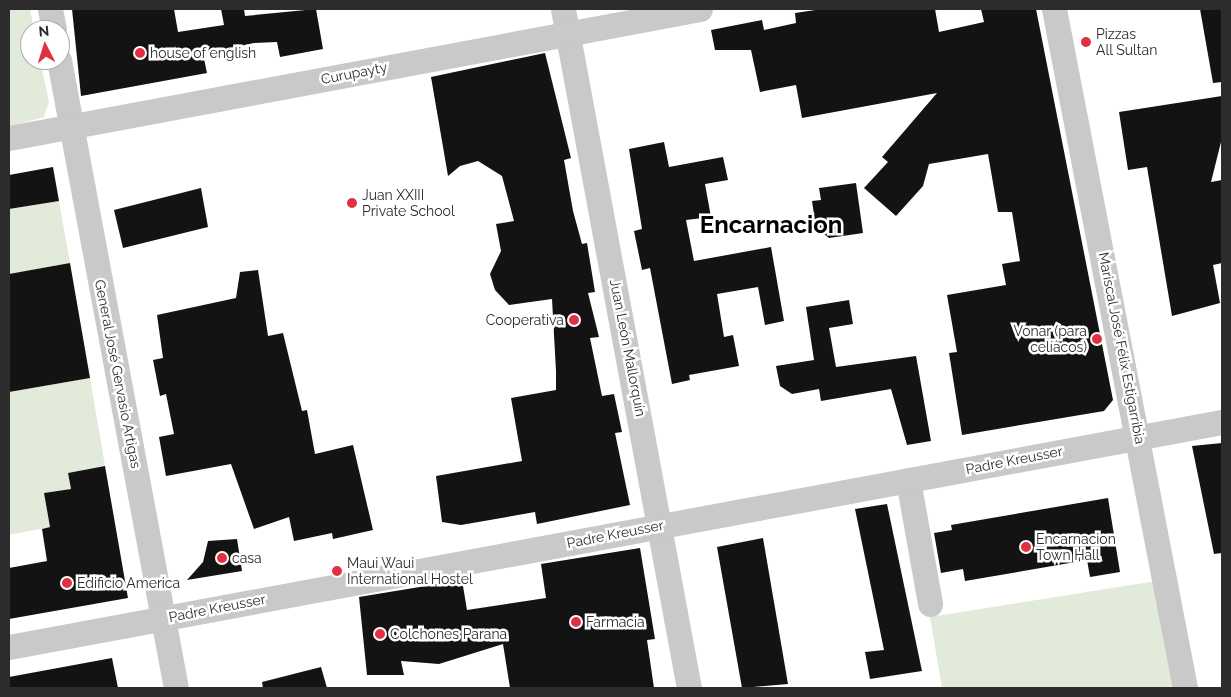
<!DOCTYPE html>
<meta charset="utf-8">
<style>
body{margin:0}
#map{position:relative;width:1231px;height:697px;overflow:hidden;background:#fff;font-family:Raleway,sans-serif}
div>[style]{position:absolute}
[style*='--x']{left:calc(var(--x)*1px);top:calc(var(--y)*1px);width:calc(var(--w)*1px);rotate:calc(var(--a)*1deg)}
.green>*{inset:0;background:#e2ead9}
.building>*{inset:0;background:#131313}
.minor>*{height:25px;margin:-12.5px;padding:0 12.5px;transform-origin:12.5px;border-radius:12.5px;background:#c9c9c9}
.dots>*{width:14px;height:14px;translate:-50% -50%;box-sizing:border-box;border:2px solid #fff;border-radius:50%}
span{translate:-50% -50%;white-space:nowrap;text-align:center;line-height:1.15;-webkit-text-stroke:5px #fff;paint-order:stroke}
.poi-label{font-size:14px;color:#2c2c2c}
.left{translate:0 -50%;text-align:left}
.right{translate:-100% -50%;text-align:right}
.street-label{font-size:14px;color:#2c2c2c}
.town-label{font-size:24px;color:#000;font-weight:700}
.frame{position:absolute;inset:0;border:10px solid #2c2c2c;pointer-events:none}
.north{position:absolute;left:20px;top:20px;width:50px;height:50px;box-sizing:border-box;background:#fff;border:1px solid #ababab;border-radius:50%;rotate:355deg;font-size:14px;font-weight:700;line-height:20px;text-align:center;color:#2c2c2c}
.north::after{content:'';display:block;margin:auto;width:18px;height:22px;background:#e03142;clip-path:polygon(50% 0,100% 100%,50% 72%,0 100%)}
</style>
<div id="map">
<div class="green">
<div style="clip-path:polygon(9px 9px,30px 9px,34px 30px,30px 30px,30px 60px,40px 60px,49px 102px,44px 117px,9px 127px)"></div>
<div style="clip-path:polygon(59px 201px,70px 263px,9px 274px,9px 209px)"></div>
<div style="clip-path:polygon(90px 378px,105px 466px,68px 473px,71px 489px,44px 493px,50px 527px,9px 535px,9px 392px)"></div>
<div style="clip-path:polygon(1156px 581px,1173px 688px,942px 688px,930px 617px)"></div>
</div>
<div class="building">
<div style="clip-path:polygon(72px 9px,174px 9px,178px 32px,224px 25px,221px 9px,244px 9px,245px 16px,316px 9px,323px 49px,280px 57px,277px 42px,254px 43px,203px 54px,207px 73px,81px 96px)"></div>
<div style="clip-path:polygon(822px 9px,935px 9px,939px 32px,984px 22px,981px 9px,1036px 9px,1113px 400px,1104px 411px,962px 435px,949px 353px,957px 352px,947px 295px,1006px 285px,1002px 264px,1020px 261px,1012px 212px,998px 212px,988px 154px,929px 164px,923px 186px,896px 216px,864px 188px,888px 162px,882px 157px,937px 93px,802px 118px,796px 85px,760px 92px,751px 50px,715px 50px,711px 30px,762px 20px,764px 30px,796px 23px,795px 13px)"></div>
<div style="clip-path:polygon(1200px 9px,1222px 9px,1222px 82px,1213px 83px)"></div>
<div style="clip-path:polygon(545px 53px,571px 158px,564px 160px,573px 211px,582px 244px,587px 243px,595px 292px,588px 293px,599px 337px,590px 338px,602px 396px,614px 394px,622px 432px,615px 433px,630px 505px,537px 524px,535px 512px,461px 525px,442px 522px,436px 476px,522px 461px,511px 398px,556px 390px,556px 371px,552px 299px,509px 305px,495px 290px,490px 274px,501px 251px,496px 224px,514px 221px,502px 176px,478px 161px,460px 166px,448px 176px,431px 77px)"></div>
<div style="clip-path:polygon(1222px 96px,1222px 138px,1211px 182px,1222px 180px,1222px 263px,1213px 265px,1220px 303px,1172px 316px,1147px 167px,1128px 170px,1119px 112px)"></div>
<div style="clip-path:polygon(664px 142px,669px 167px,723px 157px,728px 180px,705px 184px,711px 217px,686px 220px,694px 261px,771px 247px,784px 321px,765px 325px,758px 287px,717px 294px,724px 337px,733px 335px,739px 366px,689px 375px,690px 380px,672px 384px,650px 268px,642px 270px,634px 231px,642px 229px,629px 149px)"></div>
<div style="clip-path:polygon(53px 167px,59px 201px,9px 209px,9px 175px)"></div>
<div style="clip-path:polygon(856px 183px,863px 233px,829px 238px,816px 228px,812px 201px,821px 200px,819px 188px)"></div>
<div style="clip-path:polygon(201px 188px,208px 227px,123px 248px,114px 210px)"></div>
<div style="clip-path:polygon(70px 263px,90px 378px,9px 392px,9px 274px)"></div>
<div style="clip-path:polygon(258px 270px,268px 336px,283px 333px,302px 411px,307px 410px,315px 454px,353px 445px,373px 530px,333px 539px,332px 533px,294px 541px,289px 517px,254px 529px,231px 464px,166px 476px,159px 437px,174px 434px,166px 394px,160px 396px,153px 360px,163px 358px,157px 315px,236px 298px,240px 272px)"></div>
<div style="clip-path:polygon(849px 300px,853px 324px,829px 328px,836px 367px,916px 356px,931px 441px,907px 445px,891px 389px,821px 401px,819px 389px,792px 394px,780px 386px,776px 366px,814px 360px,806px 307px)"></div>
<div style="clip-path:polygon(1222px 443px,1222px 553px,1214px 554px,1192px 446px)"></div>
<div style="clip-path:polygon(105px 466px,128px 598px,9px 619px,9px 568px,47px 561px,42px 529px,50px 527px,44px 493px,71px 489px,68px 473px)"></div>
<div style="clip-path:polygon(1108px 498px,1120px 572px,1090px 577px,1087px 560px,965px 581px,963px 569px,941px 573px,934px 533px,952px 530px,951px 525px)"></div>
<div style="clip-path:polygon(887px 504px,922px 671px,870px 679px,865px 652px,884px 650px,855px 509px)"></div>
<div style="clip-path:polygon(763px 538px,788px 684px,742px 688px,717px 547px)"></div>
<div style="clip-path:polygon(237px 539px,242px 571px,187px 580px,203px 562px,208px 541px)"></div>
<div style="clip-path:polygon(640px 548px,655px 639px,647px 640px,654px 688px,510px 688px,503px 644px,439px 664px,401px 661px,404px 675px,367px 675px,359px 597px,462px 580px,467px 610px,546px 598px,541px 564px)"></div>
<div style="clip-path:polygon(112px 658px,118px 688px,9px 688px,9px 677px)"></div>
<div style="clip-path:polygon(321px 667px,327px 688px,263px 688px,262px 682px)"></div>
</div>
<div class="minor">
<div style="--x:50;--y:9;--w:21;--a:79"></div>
<div style="--x:563;--y:9;--w:691;--a:79.49"></div>
<div style="--x:1054;--y:9;--w:692;--a:79.08"></div>
<div style="--x:59;--y:60;--w:639;--a:79.45"></div>
<div style="--x:9;--y:138;--w:703;--a:-10.57"></div>
<div style="--x:908;--y:480;--w:126;--a:79.9"></div>
<div style="--x:9;--y:647;--w:1234;--a:-10.51"></div>
</div>
<div class="dots">
<div style="left:1086px;top:42px;background:#e03142"></div>
<div style="left:140px;top:53px;background:#e03142"></div>
<div style="left:352px;top:203px;background:#e03142"></div>
<div style="left:574px;top:320px;background:#e03142"></div>
<div style="left:1097px;top:339px;background:#e03142"></div>
<div style="left:1026px;top:547px;background:#e03142"></div>
<div style="left:222px;top:558px;background:#e03142"></div>
<div style="left:337px;top:571px;background:#e03142"></div>
<div style="left:67px;top:583px;background:#e03142"></div>
<div style="left:576px;top:622px;background:#e03142"></div>
<div style="left:380px;top:634px;background:#e03142"></div>
</div>
<div class="poi-label">
<span class="left" style="left:1096px;top:42px">Pizzas<br>All Sultan</span>
<span class="left" style="left:150px;top:53px">house of english</span>
<span class="left" style="left:362px;top:203px">Juan XXIII<br>Private School</span>
<span class="right" style="left:564px;top:320px">Cooperativa</span>
<span class="right" style="left:1087px;top:339px">Vonar (para<br>celíacos)</span>
<span class="left" style="left:1036px;top:547px">Encarnacion<br>Town Hall</span>
<span class="left" style="left:232px;top:558px">casa</span>
<span class="left" style="left:347px;top:571px">Maui Waui<br>International Hostel</span>
<span class="left" style="left:77px;top:583px">Edificio America</span>
<span class="left" style="left:586px;top:622px">Farmacia</span>
<span class="left" style="left:390px;top:634px">Colchones Parana</span>
</div>
<div class="street-label">
<span style="left:354px;top:73px;rotate:-11deg">Curupayty</span>
<span style="left:628px;top:348px;rotate:79deg">Juan León Mallorquín</span>
<span style="left:1122px;top:348px;rotate:79deg">Mariscal José Félix Estigarribia</span>
<span style="left:118px;top:374px;rotate:79deg">General José Gervasio Artigas</span>
<span style="left:1014px;top:460px;rotate:-11deg">Padre Kreusser</span>
<span style="left:615px;top:534px;rotate:-11deg">Padre Kreusser</span>
<span style="left:217px;top:608px;rotate:-11deg">Padre Kreusser</span>
</div>
<div class="town-label">
<span style="left:771px;top:225px">Encarnacion</span>
</div>
<div class="frame"></div>
<div class="north">N</div>
</div>
